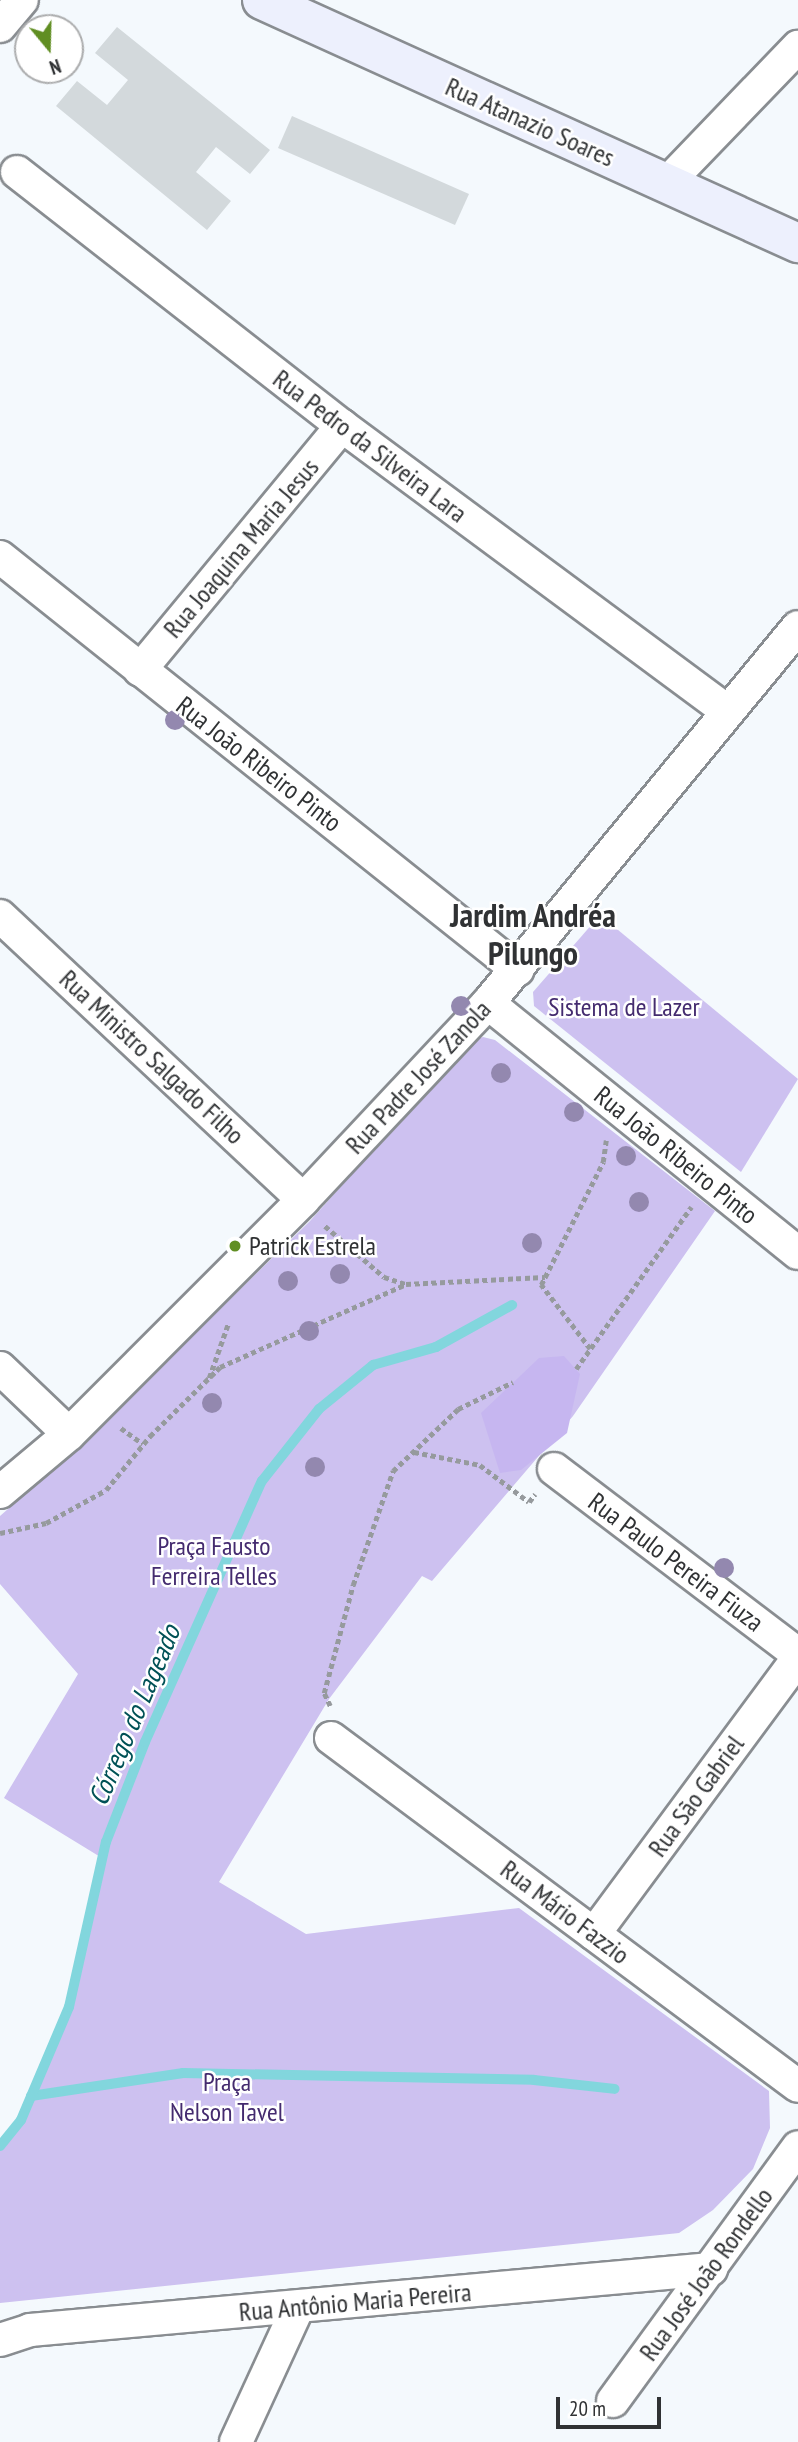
<!DOCTYPE html>
<meta charset="utf-8">
<style>
body{margin:0}
#map{position:relative;width:798px;height:2442px;overflow:hidden;background:#f4f9fd;font-family:"PT Sans Narrow",sans-serif}
div>[style]{position:absolute}
[style*='--x']{left:calc(var(--x)*1px);top:calc(var(--y)*1px);width:calc(var(--w)*1px);rotate:calc(var(--a)*1deg)}
.green>*{inset:0;background:#cdc1f0}
.forest>*{inset:0;background:#c6b6f0}
.stream>*{height:10px;margin:-5px;padding:0 5px;transform-origin:5px;border-radius:5px;background:#82d6dd}
.building>*{inset:0;background:#d3d9dc}
.path>*{height:4.5px;margin-top:-2.25px;transform-origin:0;background:repeating-linear-gradient(90deg,#969a9d 0 5px,transparent 0 8.5px)}
.roads{filter:drop-shadow(2px 0 #898d91) drop-shadow(-2px 0 #898d91) drop-shadow(0 2px #898d91) drop-shadow(0 -2px #898d91)}
.minor>*{height:32px;margin:-16px;padding:0 16px;transform-origin:16px;border-radius:16px;background:#fff}
.secondary>*{height:38px;margin:-19px;padding:0 19px;transform-origin:19px;border-radius:19px;background:#edf0fd}
.trees>*{width:20px;height:20px;margin:-10px;border-radius:50%;background:#9388af}
.dots>*{width:19px;height:19px;translate:-50% -50%;box-sizing:border-box;border:4px solid #fff;border-radius:50%}
span{translate:-50% -50%;white-space:nowrap;text-align:center;line-height:1.15;-webkit-text-stroke:5px #fff;paint-order:stroke}
.street-label{font-size:26px;color:#303234}
.park-label{font-size:26px;color:#442b6f}
.poi-label{font-size:26px;color:#303234}
.left{translate:0 -50%;text-align:left}
.water-label{font-size:28px;color:#005156;font-style:italic}
.district-label{font-size:33px;color:#303234;font-weight:700}
.north{position:absolute;left:14px;top:14px;width:70px;height:70px;box-sizing:border-box;background:#fff;border:2px solid #acadae;border-radius:50%;rotate:161deg;font-size:19px;font-weight:700;line-height:28px;text-align:center;color:#303234}
.north::after{content:'';display:block;margin:auto;width:24px;height:32px;background:#608e22;clip-path:polygon(50% 0,100% 100%,50% 72%,0 100%)}
.scale{position:absolute;left:556px;top:2397px;width:105px;height:32px;box-sizing:border-box;border:4px solid #303234;border-top:0;padding-left:9px;font-size:21px;line-height:24px;white-space:nowrap;color:#303234;-webkit-text-stroke:5px #fff;paint-order:stroke}
</style>
<div id="map">
<div class="green">
<div style="clip-path:polygon(600px 915px,798px 1079px,741px 1172px,534px 1006px,533px 992px)"></div>
<div style="clip-path:polygon(483px 1037px,495px 1040px,715px 1211px,573px 1416px,432px 1581px,422px 1576px,329px 1699px,219px 1882px,306px 1934px,519px 1908px,769px 2091px,770px 2128px,753px 2169px,713px 2210px,679px 2233px,0 2303px,0 2146px,21px 2120px,69px 2007px,102px 1858px,4px 1798px,78px 1674px,0 1584px,0 1516px,81px 1445px,310px 1221px,470px 1042px)"></div>
</div>
<div class="forest">
<div style="clip-path:polygon(564px 1356px,580px 1374px,567px 1433px,521px 1470px,500px 1473px,481px 1413px,539px 1358px)"></div>
</div>
<div class="stream">
<div style="--x:31;--y:2096;--w:154;--a:-8.6"></div>
<div style="--x:183;--y:2073;--w:351;--a:1.1"></div>
<div style="--x:534;--y:2080;--w:81;--a:6.3"></div>
<div style="--x:0;--y:2146;--w:33;--a:-51"></div>
<div style="--x:21;--y:2120;--w:123;--a:-67"></div>
<div style="--x:69;--y:2007;--w:169;--a:-77.4"></div>
<div style="--x:106;--y:1842;--w:107;--a:-68.7"></div>
<div style="--x:145;--y:1742;--w:286;--a:-65.9"></div>
<div style="--x:262;--y:1481;--w:92;--a:-51.6"></div>
<div style="--x:319;--y:1409;--w:70;--a:-39.2"></div>
<div style="--x:373;--y:1365;--w:66;--a:-15.9"></div>
<div style="--x:436;--y:1347;--w:87;--a:-28.9"></div>
</div>
<div class="building">
<div style="clip-path:polygon(117px 27px,270px 150px,250px 174px,216px 147px,196px 172px,231px 201px,207px 230px,56px 106px,77px 81px,107px 105px,128px 80px,95px 53px)"></div>
<div style="clip-path:polygon(292px 116px,469px 194px,455px 225px,278px 148px)"></div>
</div>
<div class="path">
<div style="--x:325;--y:1226;--w:78;--a:40.8"></div>
<div style="--x:384;--y:1277;--w:23;--a:18"></div>
<div style="--x:406;--y:1284;--w:139;--a:-2.9"></div>
<div style="--x:590;--y:1349;--w:81;--a:-127.4"></div>
<div style="--x:541;--y:1285;--w:138;--a:-63.2"></div>
<div style="--x:603;--y:1162;--w:22;--a:-82"></div>
<div style="--x:576;--y:1369;--w:199;--a:-54.6"></div>
<div style="--x:209;--y:1378;--w:57;--a:-70.6"></div>
<div style="--x:121;--y:1428;--w:27;--a:36"></div>
<div style="--x:414;--y:1452;--w:67;--a:11.1"></div>
<div style="--x:480;--y:1465;--w:61;--a:37.1"></div>
<div style="--x:529;--y:1502;--w:10;--a:-53"></div>
<div style="--x:0;--y:1533;--w:47;--a:-12.3"></div>
<div style="--x:46;--y:1523;--w:68;--a:-28.8"></div>
<div style="--x:106;--y:1490;--w:70;--a:-50.8"></div>
<div style="--x:150;--y:1436;--w:98;--a:-44.6"></div>
<div style="--x:220;--y:1367;--w:204;--a:-24"></div>
<div style="--x:330;--y:1706;--w:14;--a:-115"></div>
<div style="--x:324;--y:1693;--w:112;--a:-75"></div>
<div style="--x:353;--y:1585;--w:121;--a:-70.7"></div>
<div style="--x:393;--y:1471;--w:90;--a:-43.6"></div>
<div style="--x:458;--y:1409;--w:61;--a:-26.1"></div>
</div>
<div class="roads">
<div class="minor">
<div style="--x:0;--y:26;--w:34;--a:-50"></div>
<div style="--x:17;--y:172;--w:412;--a:38"></div>
<div style="--x:342;--y:426;--w:480;--a:36.5"></div>
<div style="--x:667;--y:183;--w:189;--a:-46.1"></div>
<div style="--x:0;--y:557;--w:662;--a:38.57"></div>
<div style="--x:140;--y:670;--w:317;--a:-50.4"></div>
<div style="--x:0;--y:916;--w:415;--a:43.1"></div>
<div style="--x:488;--y:1003;--w:398;--a:38.9"></div>
<div style="--x:0;--y:1368;--w:95;--a:43.7"></div>
<div style="--x:554;--y:1469;--w:306;--a:37.2"></div>
<div style="--x:0;--y:1492;--w:90;--a:-40"></div>
<div style="--x:69;--y:1434;--w:331;--a:-45"></div>
<div style="--x:303;--y:1200;--w:270;--a:-46.8"></div>
<div style="--x:488;--y:1003;--w:487;--a:-50.5"></div>
<div style="--x:331;--y:1738;--w:582;--a:36.69"></div>
<div style="--x:594;--y:1934;--w:343;--a:-53.5"></div>
<div style="--x:0;--y:2340;--w:32;--a:-18"></div>
<div style="--x:30;--y:2330;--w:684;--a:-5.12"></div>
<div style="--x:613;--y:2401;--w:314;--a:-53.9"></div>
<div style="--x:236;--y:2442;--w:149;--a:-65.3"></div>
</div>
<div class="secondary">
<div style="--x:262;--y:0;--w:589;--a:24.39"></div>
</div>
</div>
<div class="trees">
<div style="left:175px;top:720px"></div>
<div style="left:461px;top:1006px"></div>
<div style="left:501px;top:1073px"></div>
<div style="left:574px;top:1112px"></div>
<div style="left:626px;top:1156px"></div>
<div style="left:639px;top:1202px"></div>
<div style="left:532px;top:1243px"></div>
<div style="left:340px;top:1274px"></div>
<div style="left:288px;top:1281px"></div>
<div style="left:309px;top:1331px"></div>
<div style="left:212px;top:1403px"></div>
<div style="left:315px;top:1467px"></div>
<div style="left:724px;top:1568px"></div>
</div>
<div class="dots">
<div style="left:235px;top:1246px;background:#608e22"></div>
</div>
<div class="street-label">
<span style="left:530px;top:122px;rotate:24deg">Rua Atanazio Soares</span>
<span style="left:370px;top:446px;rotate:37deg">Rua Pedro da Silveira Lara</span>
<span style="left:241px;top:548px;rotate:-50deg">Rua Joaquina Maria Jesus</span>
<span style="left:259px;top:764px;rotate:38deg">Rua João Ribeiro Pinto</span>
<span style="left:152px;top:1057px;rotate:43deg">Rua Ministro Salgado Filho</span>
<span style="left:418px;top:1077px;rotate:-47deg">Rua Padre José Zanola</span>
<span style="left:676px;top:1155px;rotate:39deg">Rua João Ribeiro Pinto</span>
<span style="left:676px;top:1562px;rotate:37deg">Rua Paulo Pereira Fiuza</span>
<span style="left:696px;top:1796px;rotate:-54deg">Rua São Gabriel</span>
<span style="left:565px;top:1912px;rotate:37deg">Rua Mário Fazzio</span>
<span style="left:706px;top:2274px;rotate:-54deg">Rua José João Rondello</span>
<span style="left:355px;top:2302px;rotate:-5deg">Rua Antônio Maria Pereira</span>
</div>
<div class="park-label">
<span style="left:624px;top:1007px">Sistema de Lazer</span>
<span style="left:214px;top:1561px">Praça Fausto<br>Ferreira Telles</span>
<span style="left:227px;top:2097px">Praça<br>Nelson Tavel</span>
</div>
<div class="poi-label">
<span class="left" style="left:249px;top:1246px">Patrick Estrela</span>
</div>
<div class="water-label">
<span style="left:134px;top:1715px;rotate:-67deg">Córrego do Lageado</span>
</div>
<div class="district-label">
<span style="left:533px;top:934px">Jardim Andréa<br>Pilungo</span>
</div>
<div class="north">N</div>
<div class="scale">20 m</div>
</div>
